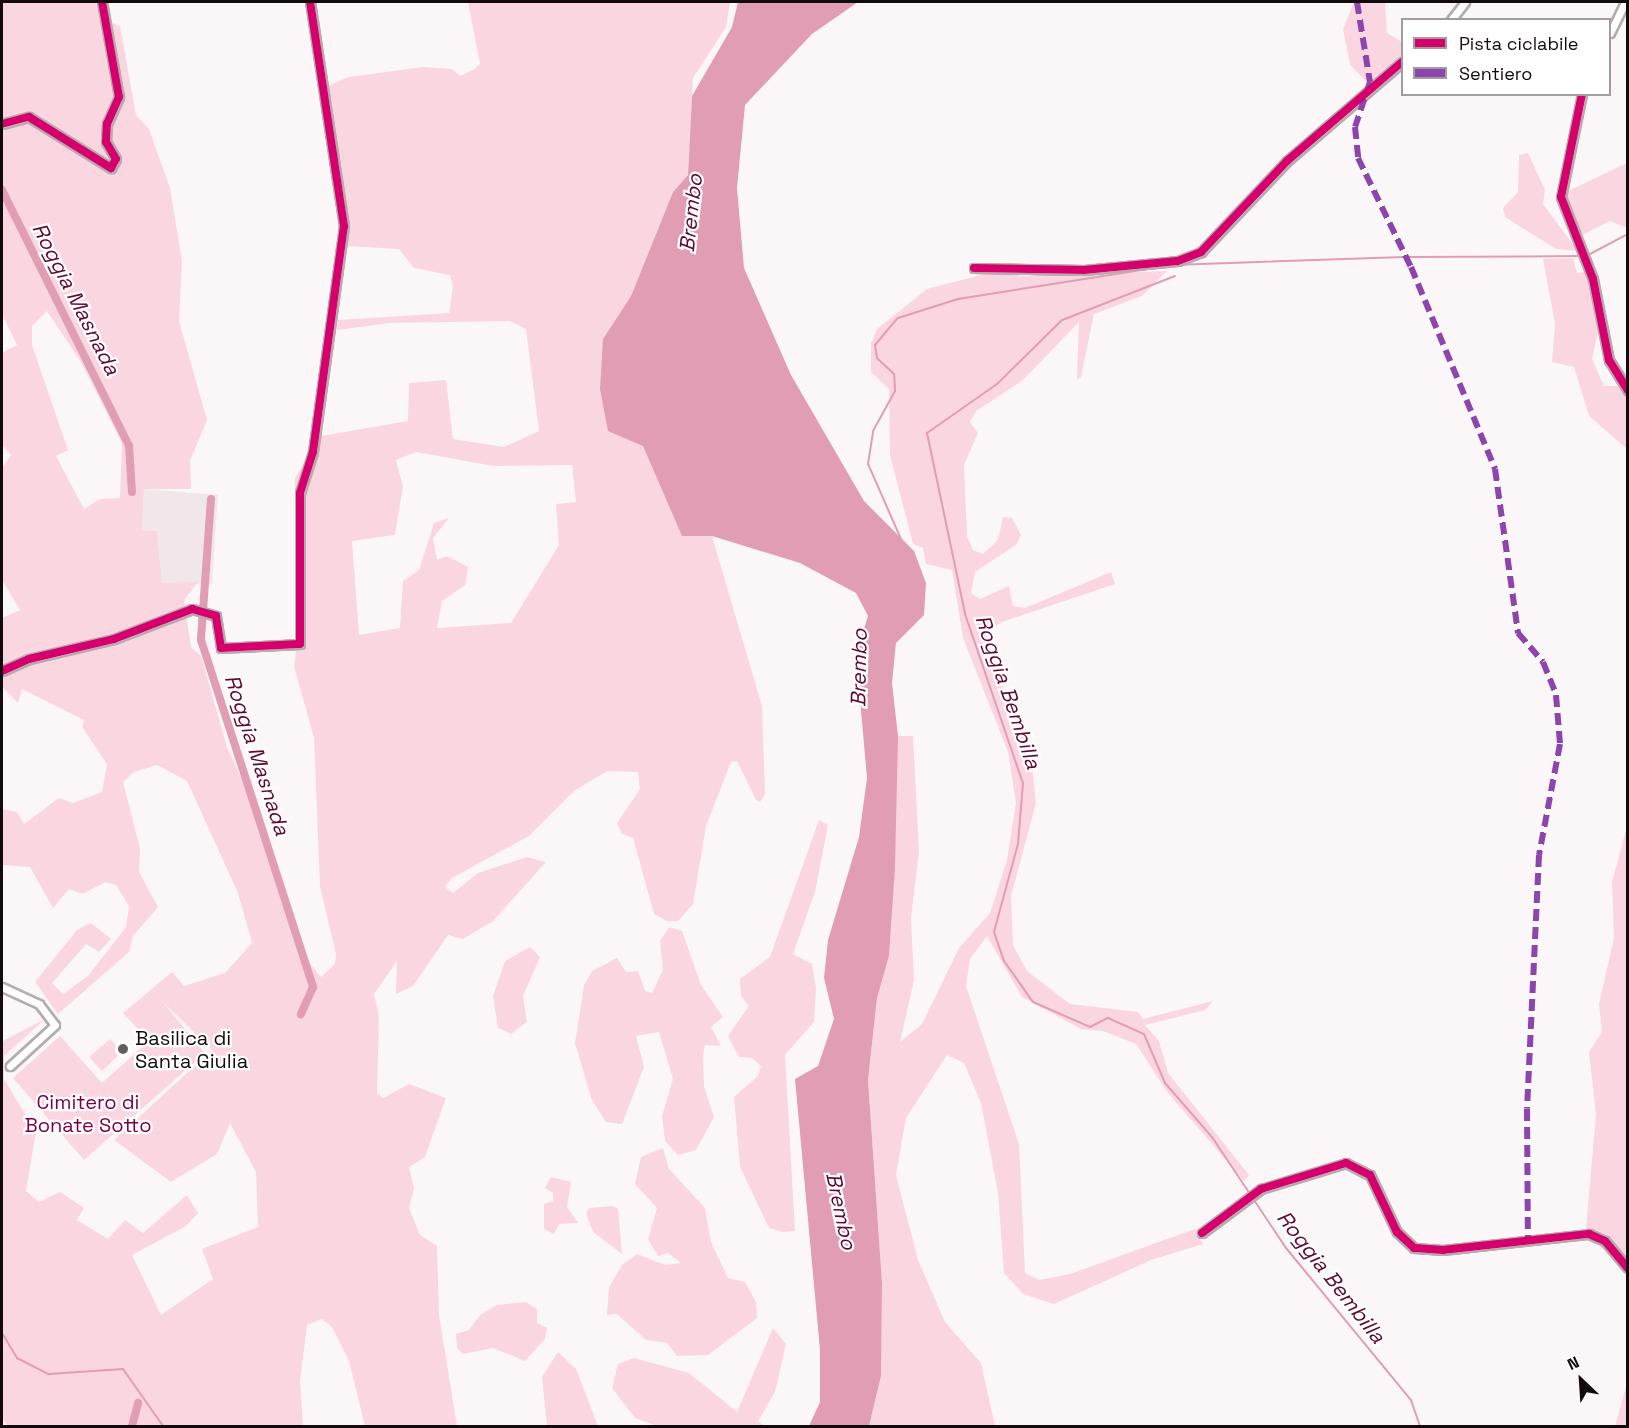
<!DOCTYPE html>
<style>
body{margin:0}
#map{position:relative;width:1629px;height:1428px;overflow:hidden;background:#fbf7f8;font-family:"Space Grotesk",sans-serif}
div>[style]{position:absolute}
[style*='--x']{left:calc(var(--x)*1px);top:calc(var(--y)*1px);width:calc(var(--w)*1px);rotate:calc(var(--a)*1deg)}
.built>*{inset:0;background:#f1e7ea}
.green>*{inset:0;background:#fad6e1}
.water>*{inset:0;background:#e19db4}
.stream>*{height:2px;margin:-1px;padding:0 1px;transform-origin:1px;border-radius:1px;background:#e19db4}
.canal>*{height:8px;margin:-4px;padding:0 4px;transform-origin:4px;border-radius:4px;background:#e19db4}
.roads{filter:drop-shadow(2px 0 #b3adae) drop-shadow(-2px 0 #b3adae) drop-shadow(0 2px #b3adae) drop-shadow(0 -2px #b3adae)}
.street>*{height:7px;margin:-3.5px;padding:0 3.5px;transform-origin:3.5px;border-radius:3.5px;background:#fefefe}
.quiet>*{height:6px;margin-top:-3px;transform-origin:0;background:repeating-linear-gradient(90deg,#8e44ad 0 12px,transparent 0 18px)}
.cycleway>*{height:8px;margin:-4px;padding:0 4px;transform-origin:4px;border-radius:4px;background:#d6006c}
.dots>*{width:16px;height:16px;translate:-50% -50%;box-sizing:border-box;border:3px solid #fff;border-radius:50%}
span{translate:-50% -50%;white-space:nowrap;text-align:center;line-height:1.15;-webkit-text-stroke:4.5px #fff;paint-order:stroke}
.poi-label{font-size:20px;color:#130a0d}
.left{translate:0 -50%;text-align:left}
.park-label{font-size:20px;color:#7b0040}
.water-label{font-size:21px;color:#600732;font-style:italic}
.frame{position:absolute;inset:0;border:3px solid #130a0d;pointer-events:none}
.legend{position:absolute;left:1401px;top:18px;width:210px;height:78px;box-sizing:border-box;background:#fff;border:2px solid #a19d9e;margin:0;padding:8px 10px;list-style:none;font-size:18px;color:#130a0d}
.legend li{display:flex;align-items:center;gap:12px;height:30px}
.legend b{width:30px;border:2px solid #a19d9e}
.north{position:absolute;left:1551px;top:1350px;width:60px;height:60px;-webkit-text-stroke:4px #fff;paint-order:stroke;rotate:335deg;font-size:16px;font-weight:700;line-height:24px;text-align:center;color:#130a0d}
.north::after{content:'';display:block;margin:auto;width:21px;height:27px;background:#130a0d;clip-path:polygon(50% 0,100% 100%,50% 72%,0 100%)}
</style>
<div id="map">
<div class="built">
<div style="clip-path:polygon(144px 489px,218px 495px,212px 584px,162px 583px,157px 531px,142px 530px)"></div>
</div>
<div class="green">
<div style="clip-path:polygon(evenodd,2px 2px,96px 2px,101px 19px,120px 26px,136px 115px,149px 129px,170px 188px,182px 261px,179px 321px,207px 420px,190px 461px,191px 489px,144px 489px,142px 530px,157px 531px,162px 583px,198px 582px,184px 600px,191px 647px,201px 656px,227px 747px,246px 788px,299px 950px,321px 977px,335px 964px,336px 954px,320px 887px,314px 738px,294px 666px,299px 631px,295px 478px,321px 436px,408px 421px,409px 383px,446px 380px,453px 439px,504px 447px,539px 431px,526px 329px,510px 321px,390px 323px,337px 330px,338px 320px,449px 313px,453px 287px,450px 275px,414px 268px,399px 249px,348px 246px,327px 86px,349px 77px,423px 67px,452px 69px,460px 76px,473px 70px,480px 64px,468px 2px,730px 2px,726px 27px,693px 78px,688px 175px,673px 192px,631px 296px,603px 339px,608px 430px,643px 445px,682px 536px,712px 536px,762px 706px,765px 794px,760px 802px,756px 800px,737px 761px,731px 762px,706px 826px,693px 904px,678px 921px,667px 921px,654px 914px,633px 838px,622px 834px,617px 823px,640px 789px,638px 772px,607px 771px,574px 791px,529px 836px,452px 878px,445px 887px,453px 893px,478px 873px,527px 857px,546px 862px,493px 921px,463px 939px,448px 935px,413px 986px,396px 994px,397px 961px,374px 994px,379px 1017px,377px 1093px,383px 1098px,409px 1084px,446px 1098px,425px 1157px,409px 1167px,414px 1189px,409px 1208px,420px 1235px,437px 1246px,439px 1315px,457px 1426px,365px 1426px,349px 1361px,332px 1327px,322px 1319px,307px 1325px,300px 1381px,303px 1426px,8px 1426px,2px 1419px,3px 1041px,45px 1019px,4px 1056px,4px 1079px,36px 1132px,26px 1191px,39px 1202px,60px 1192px,84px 1208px,77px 1220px,108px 1239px,125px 1220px,143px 1233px,187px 1195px,198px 1213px,186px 1226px,132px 1255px,161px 1315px,213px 1279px,202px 1249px,258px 1227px,256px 1172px,230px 1123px,217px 1154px,171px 1182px,114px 1140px,212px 1050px,161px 1000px,205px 1053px,84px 1160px,13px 1078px,60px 1036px,102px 1083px,149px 1041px,123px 1013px,172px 972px,184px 986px,225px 973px,252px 943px,238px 893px,187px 781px,157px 765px,134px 772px,123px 782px,140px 848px,139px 872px,158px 907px,133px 936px,129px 952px,58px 1014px,35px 982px,77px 930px,91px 923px,111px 939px,99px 952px,86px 944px,52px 983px,63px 994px,88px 976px,126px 927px,129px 906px,116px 885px,105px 882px,83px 894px,69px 889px,53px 908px,30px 867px,2px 865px,2px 809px,17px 812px,24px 824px,59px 798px,73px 803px,102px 792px,107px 764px,82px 727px,84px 720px,22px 689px,18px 703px,2px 687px,2px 618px,20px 610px,2px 580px,2px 468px,11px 455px,2px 444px,2px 353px,17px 345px,2px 314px,2px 2px,47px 311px,81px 362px,122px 443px,120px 498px,100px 499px,84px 509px,56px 456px,68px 450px,32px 345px,32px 326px,47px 311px,2px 2px,416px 452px,494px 466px,572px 465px,576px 502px,556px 504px,559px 545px,511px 623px,437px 628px,442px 601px,465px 585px,468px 567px,447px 556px,437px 560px,433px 538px,449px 518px,434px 523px,419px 570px,403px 581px,400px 628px,359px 635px,352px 541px,395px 535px,403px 487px,396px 460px,416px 452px)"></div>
<div style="clip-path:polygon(1354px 2px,1385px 2px,1387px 33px,1402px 42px,1402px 62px,1370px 85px,1350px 65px,1343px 29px)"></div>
<div style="clip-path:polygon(1528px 153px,1545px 190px,1543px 204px,1578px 251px,1556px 249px,1505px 217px,1503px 208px,1518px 192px,1519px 155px)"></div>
<div style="clip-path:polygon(1627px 163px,1627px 228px,1610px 221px,1580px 236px,1564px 193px)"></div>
<div style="clip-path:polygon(1573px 258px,1577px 273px,1585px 272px,1593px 298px,1598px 332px,1592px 359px,1604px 386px,1619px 386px,1627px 396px,1627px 449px,1589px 416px,1574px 367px,1552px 362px,1555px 324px,1543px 259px)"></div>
<div style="clip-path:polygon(1004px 269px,1020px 276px,1167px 271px,1142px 296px,1094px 314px,1081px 377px,1077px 380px,1079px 322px,1022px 381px,976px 411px,970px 422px,978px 433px,964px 465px,967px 536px,973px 550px,983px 554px,998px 540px,1003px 517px,1012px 518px,1021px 535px,1016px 545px,975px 572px,971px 593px,980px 599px,1009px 586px,1013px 606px,1025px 608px,1111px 572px,1115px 584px,1002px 622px,986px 633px,992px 662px,1030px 749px,1036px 803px,1011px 896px,1013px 945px,1027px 971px,1070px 1004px,1138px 1012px,1143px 1019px,1213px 1001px,1205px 1010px,1145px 1025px,1159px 1041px,1168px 1073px,1249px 1175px,1244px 1181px,1168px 1093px,1136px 1044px,1103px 1031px,1081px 1029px,1022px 997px,987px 936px,970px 959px,966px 986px,1019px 1144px,1025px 1273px,1039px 1280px,1070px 1274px,1195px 1229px,1203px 1244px,1151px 1260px,1054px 1304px,1023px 1294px,1004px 1273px,998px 1193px,981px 1103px,964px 1063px,947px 1055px,906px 1118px,896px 1175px,918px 1260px,945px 1322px,981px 1363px,995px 1426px,869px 1426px,881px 1376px,882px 1283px,868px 1080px,877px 998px,889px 956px,898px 736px,913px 736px,919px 851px,911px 918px,914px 980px,900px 1042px,922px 1024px,959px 948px,990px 913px,1007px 860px,1016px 803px,1008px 752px,963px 638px,952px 570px,926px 564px,923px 548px,913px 544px,890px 455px,889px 389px,871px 372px,871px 343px,877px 329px,927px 289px)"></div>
<div style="clip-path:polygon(819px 820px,828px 825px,815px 892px,793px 954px,812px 964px,816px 988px,814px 1022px,785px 1055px,795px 1231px,782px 1232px,769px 1228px,740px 1167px,734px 1097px,758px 1076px,761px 1066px,752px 1058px,739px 1057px,728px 1036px,749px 1006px,741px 996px,740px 979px,770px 957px)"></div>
<div style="clip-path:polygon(1627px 826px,1627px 1261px,1609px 1241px,1586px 1229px,1596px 1114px,1589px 1052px,1602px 1032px,1599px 1004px,1614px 938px,1612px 882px)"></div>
<div style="clip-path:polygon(669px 927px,682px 931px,701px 985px,723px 1017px,711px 1027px,721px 1046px,705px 1045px,703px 1055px,704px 1086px,714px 1117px,696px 1150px,678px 1155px,665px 1141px,662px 1116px,673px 1079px,659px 1032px,636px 1036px,644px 1067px,622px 1124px,606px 1122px,592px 1100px,575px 1043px,584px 985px,592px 971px,617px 958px,626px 972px,638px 971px,645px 991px,652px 993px,663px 970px,660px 941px)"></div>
<div style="clip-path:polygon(530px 947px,540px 957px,523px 996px,527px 1022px,511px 1034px,498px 1028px,493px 996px,505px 961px)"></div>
<div style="clip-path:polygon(110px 1039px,122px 1052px,102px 1071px,89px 1057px)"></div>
<div style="clip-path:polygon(663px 1148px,669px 1169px,705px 1208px,711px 1242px,728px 1278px,745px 1282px,756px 1302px,757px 1318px,708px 1355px,677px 1356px,667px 1343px,646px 1340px,617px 1314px,607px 1315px,609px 1287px,622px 1265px,637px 1254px,665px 1265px,681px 1263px,668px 1253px,658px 1256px,648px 1239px,657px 1208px,635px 1184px,641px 1157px)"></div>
<div style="clip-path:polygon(551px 1177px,571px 1182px,567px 1207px,578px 1223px,559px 1224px,554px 1234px,544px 1229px,544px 1204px,553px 1201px,553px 1193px,545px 1188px)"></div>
<div style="clip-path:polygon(612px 1206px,618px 1209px,622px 1254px,593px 1232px,586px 1214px,589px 1208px)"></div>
<div style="clip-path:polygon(526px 1302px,537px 1309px,537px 1323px,547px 1328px,545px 1339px,525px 1361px,493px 1348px,463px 1354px,457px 1348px,456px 1334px,469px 1330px,480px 1315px,497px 1305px)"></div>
<div style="clip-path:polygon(773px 1328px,786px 1344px,775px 1392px,758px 1421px,765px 1426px,657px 1426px,635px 1418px,612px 1388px,618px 1364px,634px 1358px,689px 1373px,737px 1412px)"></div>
<div style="clip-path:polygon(558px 1352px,576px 1369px,598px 1426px,547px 1426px,542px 1377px)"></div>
<div style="clip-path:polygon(1627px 1358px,1627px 1426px,1615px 1426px,1626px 1387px)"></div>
</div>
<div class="water">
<div style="clip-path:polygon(738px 2px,858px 2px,812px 34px,745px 105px,737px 188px,744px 268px,791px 375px,864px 501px,914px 551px,926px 583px,924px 615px,896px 643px,892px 683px,898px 736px,895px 867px,889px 956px,877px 998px,868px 1080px,882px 1283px,881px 1376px,869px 1426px,809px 1426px,820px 1402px,820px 1350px,795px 1079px,818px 1066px,834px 1019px,824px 978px,828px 940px,859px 837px,867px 778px,856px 654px,868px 616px,856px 593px,800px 563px,712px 536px,682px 536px,643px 446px,608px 431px,600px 389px,603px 339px,631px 296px,673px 192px,688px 175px,692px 96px,732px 27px)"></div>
</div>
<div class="stream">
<div style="--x:1590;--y:254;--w:43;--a:-27.8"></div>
<div style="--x:1409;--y:257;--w:171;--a:-0.3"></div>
<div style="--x:1175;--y:276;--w:121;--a:158.7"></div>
<div style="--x:1062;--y:320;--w:91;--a:135.4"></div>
<div style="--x:997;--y:384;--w:85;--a:145"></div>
<div style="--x:927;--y:433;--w:185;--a:78.1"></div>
<div style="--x:965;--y:614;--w:179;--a:71.1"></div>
<div style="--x:1023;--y:783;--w:61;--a:94.7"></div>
<div style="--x:1018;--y:844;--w:91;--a:105.3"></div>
<div style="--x:994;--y:932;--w:31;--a:71"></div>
<div style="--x:1004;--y:961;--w:50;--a:54.7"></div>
<div style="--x:1033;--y:1002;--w:62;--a:23.7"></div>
<div style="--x:1090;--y:1027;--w:20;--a:-27"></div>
<div style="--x:1108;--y:1018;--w:39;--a:24"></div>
<div style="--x:1144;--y:1034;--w:53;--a:66.8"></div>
<div style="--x:1165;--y:1083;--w:72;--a:49"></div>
<div style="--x:1212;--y:1137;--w:133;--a:56.3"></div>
<div style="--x:1286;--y:1248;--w:197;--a:50.6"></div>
<div style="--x:1411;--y:1400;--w:28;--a:71"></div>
<div style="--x:901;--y:539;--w:82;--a:-113.7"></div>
<div style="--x:868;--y:464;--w:33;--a:-81"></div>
<div style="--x:873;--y:431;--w:46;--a:-61.2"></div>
<div style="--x:895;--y:391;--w:17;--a:-93"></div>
<div style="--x:894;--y:374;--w:23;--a:-137"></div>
<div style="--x:877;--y:358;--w:13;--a:-99"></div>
<div style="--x:875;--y:345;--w:35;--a:-50"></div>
<div style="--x:898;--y:318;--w:63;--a:-17.6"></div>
<div style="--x:958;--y:299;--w:218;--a:-9"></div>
<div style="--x:1173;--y:265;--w:231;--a:-2"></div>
<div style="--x:2;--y:1285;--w:9;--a:90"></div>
<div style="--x:2;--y:1333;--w:29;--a:59"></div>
<div style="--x:17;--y:1358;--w:36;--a:27"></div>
<div style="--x:49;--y:1374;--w:74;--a:-3.9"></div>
<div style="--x:123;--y:1369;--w:70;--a:54.9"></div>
</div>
<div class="canal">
<div style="--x:2;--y:190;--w:286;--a:63.6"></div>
<div style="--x:129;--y:446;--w:46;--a:86.3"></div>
<div style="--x:211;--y:499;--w:141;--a:94.1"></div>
<div style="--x:201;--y:640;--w:365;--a:72.1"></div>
<div style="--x:313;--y:987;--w:30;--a:114"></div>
<div style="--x:132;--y:1426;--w:24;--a:-75"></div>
</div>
<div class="roads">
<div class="street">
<div style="--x:1451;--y:20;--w:23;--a:-52"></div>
<div style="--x:1610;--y:33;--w:34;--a:-64"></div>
<div style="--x:1582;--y:94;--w:105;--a:101.5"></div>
<div style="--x:1561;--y:197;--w:88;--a:68.7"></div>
<div style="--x:1593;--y:279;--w:83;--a:78.8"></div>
<div style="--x:1609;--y:360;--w:36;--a:58"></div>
<div style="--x:2;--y:124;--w:28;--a:-15"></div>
<div style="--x:29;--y:117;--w:97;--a:31.9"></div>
<div style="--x:111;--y:168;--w:10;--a:-61"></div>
<div style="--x:116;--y:159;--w:20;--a:-120"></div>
<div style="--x:106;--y:142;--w:18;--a:-87"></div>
<div style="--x:107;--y:124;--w:30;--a:-66"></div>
<div style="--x:119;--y:97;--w:97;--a:-100.1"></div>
<div style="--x:974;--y:268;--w:110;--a:1"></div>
<div style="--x:1084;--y:270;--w:94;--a:-5.5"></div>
<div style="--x:1178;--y:261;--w:25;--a:-21"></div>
<div style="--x:1201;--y:252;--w:125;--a:-46.6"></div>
<div style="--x:1287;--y:161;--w:152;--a:-40.7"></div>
<div style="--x:2;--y:671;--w:30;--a:-24"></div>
<div style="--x:29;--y:659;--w:87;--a:-13.2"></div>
<div style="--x:114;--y:639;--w:84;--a:-21"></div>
<div style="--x:192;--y:609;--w:25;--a:16"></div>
<div style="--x:216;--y:616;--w:32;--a:81"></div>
<div style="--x:221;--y:648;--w:79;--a:-2.9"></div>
<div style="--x:300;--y:644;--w:151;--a:-90"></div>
<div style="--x:300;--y:493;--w:43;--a:-72.4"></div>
<div style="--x:313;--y:452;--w:228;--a:-82.2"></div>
<div style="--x:344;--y:226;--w:227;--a:-98.6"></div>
<div style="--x:2;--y:987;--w:41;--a:24.7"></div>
<div style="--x:39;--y:1004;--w:26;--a:53"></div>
<div style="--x:55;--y:1025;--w:61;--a:137.7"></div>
<div style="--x:1202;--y:1233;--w:74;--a:-36.7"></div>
<div style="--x:1261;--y:1189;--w:89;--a:-17"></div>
<div style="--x:1346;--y:1163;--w:27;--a:27"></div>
<div style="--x:1370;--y:1175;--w:63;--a:64.7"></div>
<div style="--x:1397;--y:1232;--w:23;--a:43"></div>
<div style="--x:1414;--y:1248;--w:29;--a:4"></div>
<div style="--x:1443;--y:1250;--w:147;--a:-6.3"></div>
<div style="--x:1589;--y:1234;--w:17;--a:24"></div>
<div style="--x:1605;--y:1241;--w:35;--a:50"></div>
</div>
</div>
<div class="quiet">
<div style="--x:1357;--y:2;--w:81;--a:80.8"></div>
<div style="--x:1370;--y:82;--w:47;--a:108.4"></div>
<div style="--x:1355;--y:127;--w:31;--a:84"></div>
<div style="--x:1358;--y:158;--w:121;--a:64.1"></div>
<div style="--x:1411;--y:267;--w:219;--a:67.4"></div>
<div style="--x:1495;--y:469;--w:166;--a:82"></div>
<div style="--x:1518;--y:633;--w:38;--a:49"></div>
<div style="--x:1543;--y:662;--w:35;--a:68"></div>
<div style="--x:1556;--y:695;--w:49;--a:85.3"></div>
<div style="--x:1560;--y:744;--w:113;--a:100.7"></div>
<div style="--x:1539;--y:855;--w:254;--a:92.7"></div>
<div style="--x:1527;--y:1109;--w:131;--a:89.6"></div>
</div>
<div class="cycleway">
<div style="--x:1582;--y:94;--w:105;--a:101.5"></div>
<div style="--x:1561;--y:197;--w:88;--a:68.7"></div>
<div style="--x:1593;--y:279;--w:83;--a:78.8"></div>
<div style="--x:1609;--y:360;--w:36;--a:58"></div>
<div style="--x:2;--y:124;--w:28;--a:-15"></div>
<div style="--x:29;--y:117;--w:97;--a:31.9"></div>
<div style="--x:111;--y:168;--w:10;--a:-61"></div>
<div style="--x:116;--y:159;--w:20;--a:-120"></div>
<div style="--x:106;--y:142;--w:18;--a:-87"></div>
<div style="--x:107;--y:124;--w:30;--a:-66"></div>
<div style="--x:119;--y:97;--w:97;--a:-100.1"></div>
<div style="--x:974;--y:268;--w:110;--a:1"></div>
<div style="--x:1084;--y:270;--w:94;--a:-5.5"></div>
<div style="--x:1178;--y:261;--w:25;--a:-21"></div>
<div style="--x:1201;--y:252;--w:125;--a:-46.6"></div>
<div style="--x:1287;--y:161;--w:152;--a:-40.7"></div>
<div style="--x:2;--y:671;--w:30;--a:-24"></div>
<div style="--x:29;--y:659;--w:87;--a:-13.2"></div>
<div style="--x:114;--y:639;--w:84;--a:-21"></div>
<div style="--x:192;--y:609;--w:25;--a:16"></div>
<div style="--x:216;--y:616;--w:32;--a:81"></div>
<div style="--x:221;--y:648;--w:79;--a:-2.9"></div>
<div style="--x:300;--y:644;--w:151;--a:-90"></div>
<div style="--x:300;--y:493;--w:43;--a:-72.4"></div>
<div style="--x:313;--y:452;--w:228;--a:-82.2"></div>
<div style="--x:344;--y:226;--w:227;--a:-98.6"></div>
<div style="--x:1202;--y:1233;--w:74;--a:-36.7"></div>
<div style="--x:1261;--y:1189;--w:89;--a:-17"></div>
<div style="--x:1346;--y:1163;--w:27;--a:27"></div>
<div style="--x:1370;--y:1175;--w:63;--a:64.7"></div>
<div style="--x:1397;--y:1232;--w:23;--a:43"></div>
<div style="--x:1414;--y:1248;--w:29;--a:4"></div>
<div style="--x:1443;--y:1250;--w:147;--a:-6.3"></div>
<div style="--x:1589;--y:1234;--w:17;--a:24"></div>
<div style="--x:1605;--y:1241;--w:35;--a:50"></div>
</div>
<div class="dots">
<div style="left:123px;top:1049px;background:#645d5f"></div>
</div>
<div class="poi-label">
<span class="left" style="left:135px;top:1050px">Basilica di<br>Santa Giulia</span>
</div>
<div class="park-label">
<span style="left:88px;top:1114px">Cimitero di<br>Bonate Sotto</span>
</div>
<div class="water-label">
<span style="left:691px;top:213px;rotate:-84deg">Brembo</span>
<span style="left:76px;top:299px;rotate:63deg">Roggia Masnada</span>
<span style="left:859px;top:668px;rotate:-89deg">Brembo</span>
<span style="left:1008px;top:692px;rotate:71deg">Roggia Bembilla</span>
<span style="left:257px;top:755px;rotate:72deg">Roggia Masnada</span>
<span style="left:841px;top:1211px;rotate:78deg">Brembo</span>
<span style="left:1331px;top:1277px;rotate:52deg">Roggia Bembilla</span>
</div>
<div class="frame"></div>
<ul class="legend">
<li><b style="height:8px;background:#d6006c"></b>Pista ciclabile</li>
<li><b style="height:8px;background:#8e44ad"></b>Sentiero</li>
</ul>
<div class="north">N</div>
</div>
